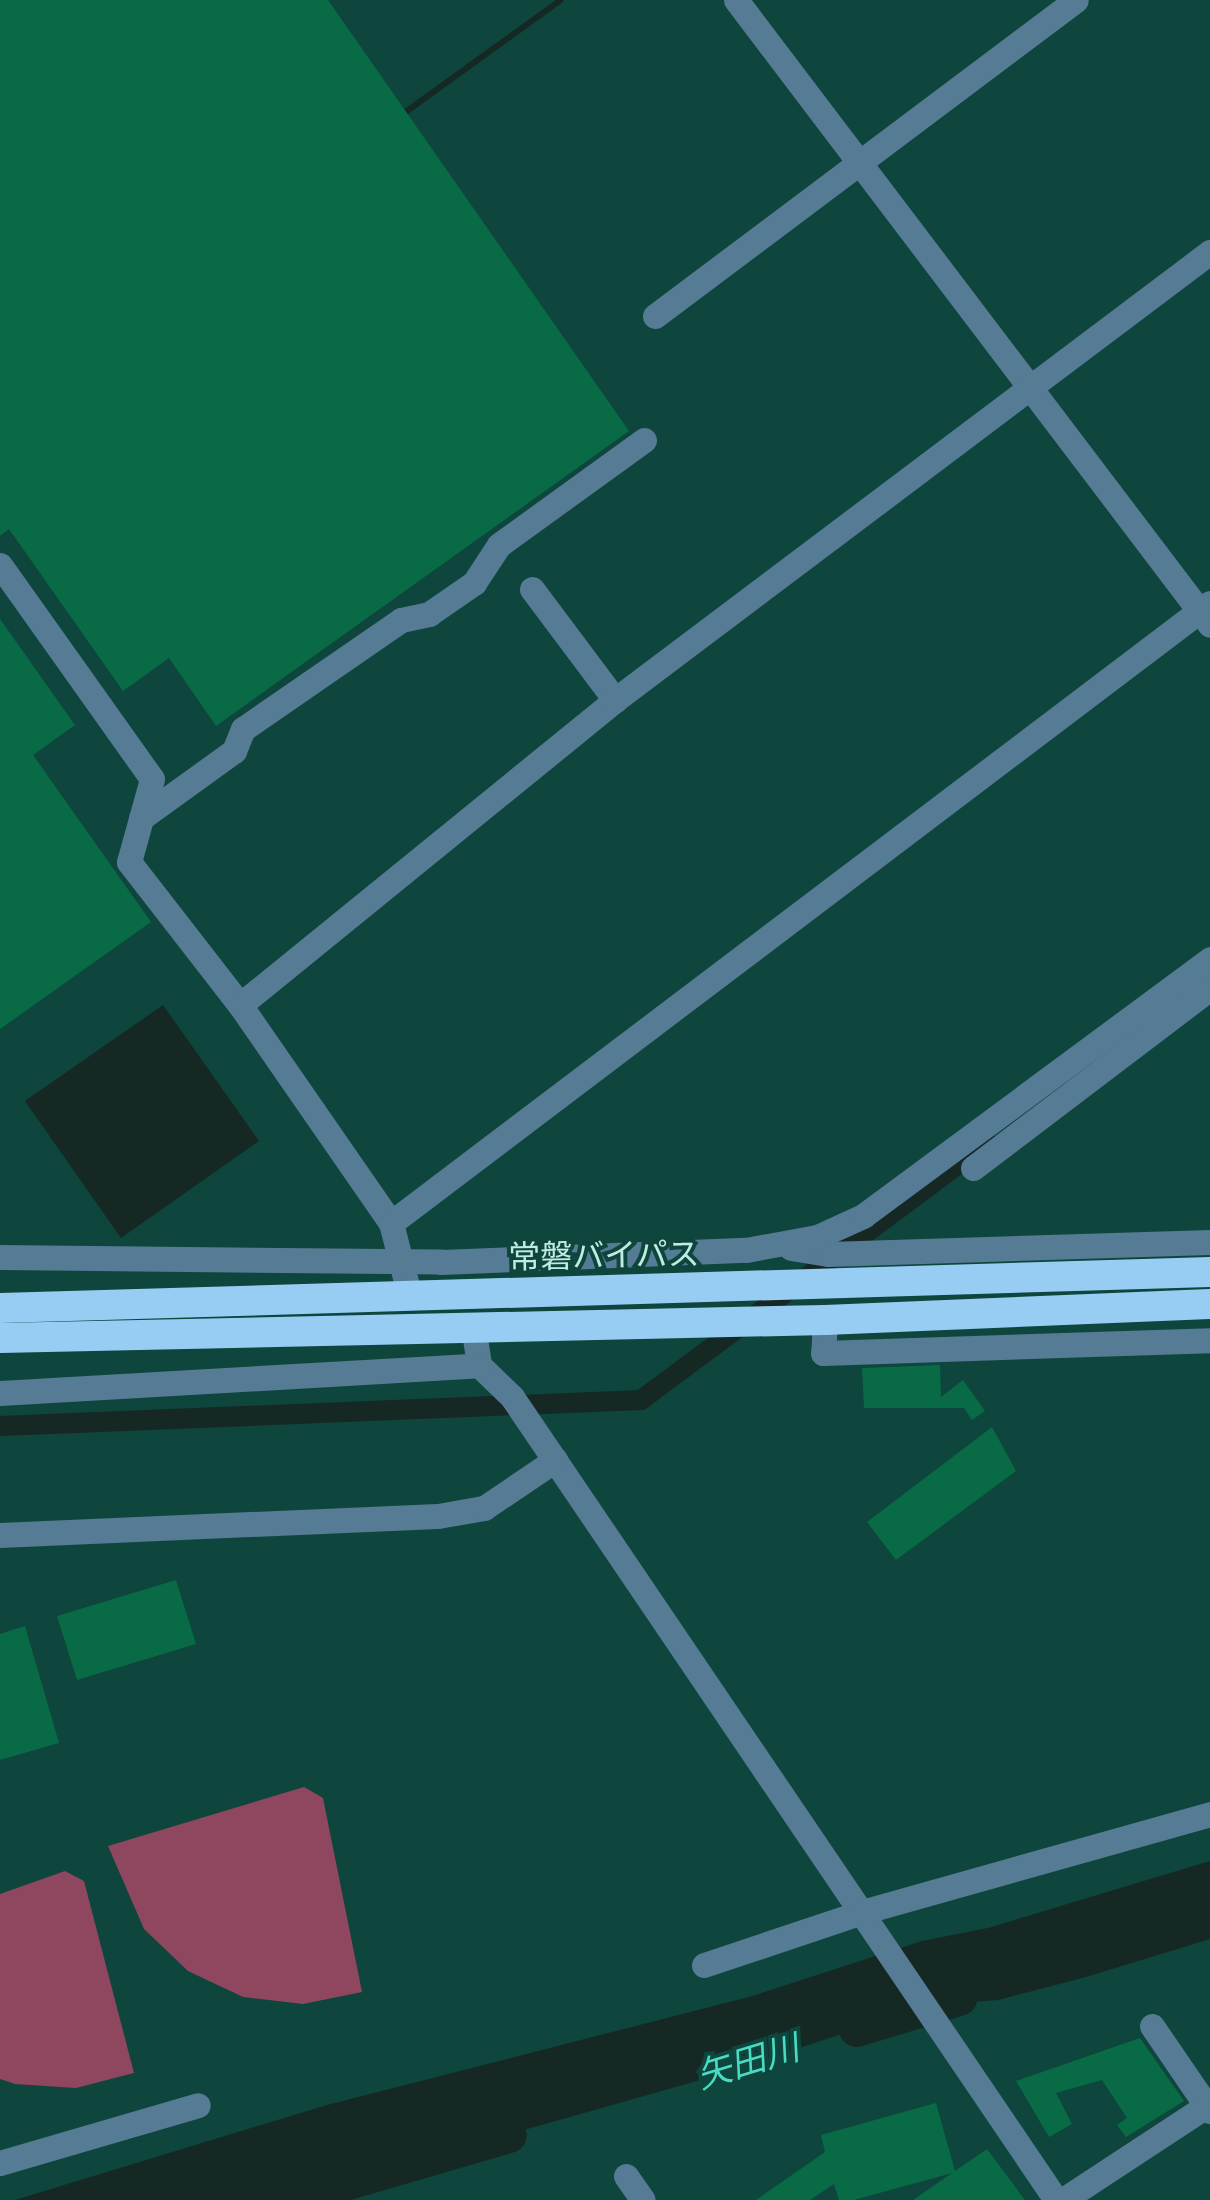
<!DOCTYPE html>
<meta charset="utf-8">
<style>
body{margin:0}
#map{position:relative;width:1210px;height:2200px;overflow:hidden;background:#0e453c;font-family:Roboto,"Noto Sans JP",sans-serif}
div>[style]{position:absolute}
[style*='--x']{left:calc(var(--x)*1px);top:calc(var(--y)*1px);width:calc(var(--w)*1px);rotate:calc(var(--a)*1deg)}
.green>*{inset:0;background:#8e475f}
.water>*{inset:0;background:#152824}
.stream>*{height:6px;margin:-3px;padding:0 3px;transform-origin:3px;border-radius:3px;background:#152824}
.canal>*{height:20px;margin:-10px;padding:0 10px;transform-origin:10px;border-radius:10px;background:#152824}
.river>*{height:35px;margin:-17.5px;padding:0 17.5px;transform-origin:17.5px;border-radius:17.5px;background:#152824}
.building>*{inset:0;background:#086b45}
.minor>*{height:25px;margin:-12.5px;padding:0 12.5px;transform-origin:12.5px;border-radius:12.5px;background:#567b95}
.highway>*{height:30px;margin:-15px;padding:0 15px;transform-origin:15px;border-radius:15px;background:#97cdf3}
span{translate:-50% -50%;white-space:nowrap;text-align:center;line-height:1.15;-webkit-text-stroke:8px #0e453c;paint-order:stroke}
.street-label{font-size:32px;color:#c0ece2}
.water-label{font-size:35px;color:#49dbc3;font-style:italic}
</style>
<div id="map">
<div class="green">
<div style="clip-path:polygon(304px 1787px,323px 1798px,362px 1992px,303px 2004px,243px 1997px,188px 1971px,144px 1929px,108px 1846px)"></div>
<div style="clip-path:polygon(65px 1871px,84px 1881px,134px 2073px,76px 2088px,15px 2084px,0 2079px,0 1894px)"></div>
</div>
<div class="water">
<div style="clip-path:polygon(163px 1005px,259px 1141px,121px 1238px,25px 1101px)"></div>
<div style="clip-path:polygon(1210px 1861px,1210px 1939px,1086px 1977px,998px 2000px,930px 2005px,711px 2077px,277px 2200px,15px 2200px,327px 2105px,749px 1997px,922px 1941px,988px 1928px)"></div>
</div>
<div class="stream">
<div style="--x:400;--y:116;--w:198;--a:-35.8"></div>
</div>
<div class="canal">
<div style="--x:0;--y:1426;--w:642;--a:-2.32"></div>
<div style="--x:641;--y:1400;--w:431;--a:-36.6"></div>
</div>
<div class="river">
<div style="--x:856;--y:2029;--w:108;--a:-16.8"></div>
<div style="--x:286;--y:2200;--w:232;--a:-16.3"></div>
</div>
<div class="building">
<div style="clip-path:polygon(0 0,328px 0,629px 431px,216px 726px,169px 658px,123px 691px,9px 529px,0 536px)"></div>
<div style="clip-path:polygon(0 619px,75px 725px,33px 755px,151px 922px,0 1029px)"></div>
<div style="clip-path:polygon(940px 1365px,941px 1397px,963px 1380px,985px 1411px,972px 1420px,964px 1408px,864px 1408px,862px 1368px)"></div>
<div style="clip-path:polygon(992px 1427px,1016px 1471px,896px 1560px,867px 1522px)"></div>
<div style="clip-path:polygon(176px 1580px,196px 1644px,77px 1680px,57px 1616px)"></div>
<div style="clip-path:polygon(25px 1626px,59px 1743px,0 1760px,0 1634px)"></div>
<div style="clip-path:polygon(1140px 2038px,1184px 2101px,1126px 2137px,1117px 2125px,1127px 2118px,1102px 2080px,1056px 2093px,1072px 2124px,1049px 2137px,1016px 2081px)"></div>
<div style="clip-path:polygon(936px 2103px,955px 2171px,987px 2149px,1025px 2200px,913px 2200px,952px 2173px,854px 2200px,839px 2200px,834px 2184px,810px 2200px,756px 2200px,825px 2152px,821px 2135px)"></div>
</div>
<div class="minor">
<div style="--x:736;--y:0;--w:784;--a:52.82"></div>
<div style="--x:655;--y:316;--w:526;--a:-36.89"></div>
<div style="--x:0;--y:565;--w:262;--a:54.6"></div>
<div style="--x:152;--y:779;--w:86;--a:105.5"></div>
<div style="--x:129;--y:862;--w:181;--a:52.2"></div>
<div style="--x:240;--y:1005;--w:265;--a:55.3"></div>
<div style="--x:391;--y:1223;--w:76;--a:75.6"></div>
<div style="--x:532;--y:589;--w:139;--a:53.2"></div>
<div style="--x:141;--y:818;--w:115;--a:-35.8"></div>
<div style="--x:234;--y:751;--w:24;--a:-68"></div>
<div style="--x:243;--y:729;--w:192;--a:-34.6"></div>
<div style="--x:401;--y:620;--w:29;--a:-12"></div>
<div style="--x:429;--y:614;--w:55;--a:-34.6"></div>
<div style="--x:474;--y:583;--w:45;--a:-56.7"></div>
<div style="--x:499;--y:545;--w:179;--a:-35.9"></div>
<div style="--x:240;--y:1005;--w:483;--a:-39.1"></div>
<div style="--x:615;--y:700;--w:745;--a:-36.98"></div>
<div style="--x:973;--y:1168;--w:298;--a:-37.2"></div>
<div style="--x:391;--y:1223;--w:1027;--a:-37.13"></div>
<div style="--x:791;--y:1248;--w:37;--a:9"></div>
<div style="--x:828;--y:1254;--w:382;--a:-1.8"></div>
<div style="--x:0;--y:1257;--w:441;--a:0.6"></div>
<div style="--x:441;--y:1262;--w:305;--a:-2.3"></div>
<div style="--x:746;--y:1250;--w:72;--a:-10.4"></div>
<div style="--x:817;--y:1237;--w:51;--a:-24.5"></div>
<div style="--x:863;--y:1216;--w:432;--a:-36.5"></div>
<div style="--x:825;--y:1320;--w:33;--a:93"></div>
<div style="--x:823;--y:1353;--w:387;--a:-1.9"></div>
<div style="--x:473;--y:1326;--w:39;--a:81"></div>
<div style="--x:479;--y:1365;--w:46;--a:44.1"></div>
<div style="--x:512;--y:1397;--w:970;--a:55.88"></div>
<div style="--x:0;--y:1393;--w:480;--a:-3.3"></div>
<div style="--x:0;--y:1535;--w:438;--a:-2.5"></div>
<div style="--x:438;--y:1516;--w:47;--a:-9.9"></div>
<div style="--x:484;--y:1508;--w:86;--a:-34.1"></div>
<div style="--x:704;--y:1965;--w:167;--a:-18.5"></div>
<div style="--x:862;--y:1912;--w:362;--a:-15.7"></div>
<div style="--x:1152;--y:2026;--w:103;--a:55.7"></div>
<div style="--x:0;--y:2163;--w:206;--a:-16.3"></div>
<div style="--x:626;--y:2176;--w:29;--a:55"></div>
<div style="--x:1063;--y:2200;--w:171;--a:-33.3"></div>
</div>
<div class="highway">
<div style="--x:0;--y:1308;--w:1211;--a:-1.7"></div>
<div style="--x:0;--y:1338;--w:825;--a:-1.25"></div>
<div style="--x:825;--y:1320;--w:385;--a:-2.4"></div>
</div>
<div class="street-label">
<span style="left:604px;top:1256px;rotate:-1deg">常磐バイパス</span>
</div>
<div class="water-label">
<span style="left:748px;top:2063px;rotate:-17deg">矢田川</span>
</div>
</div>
